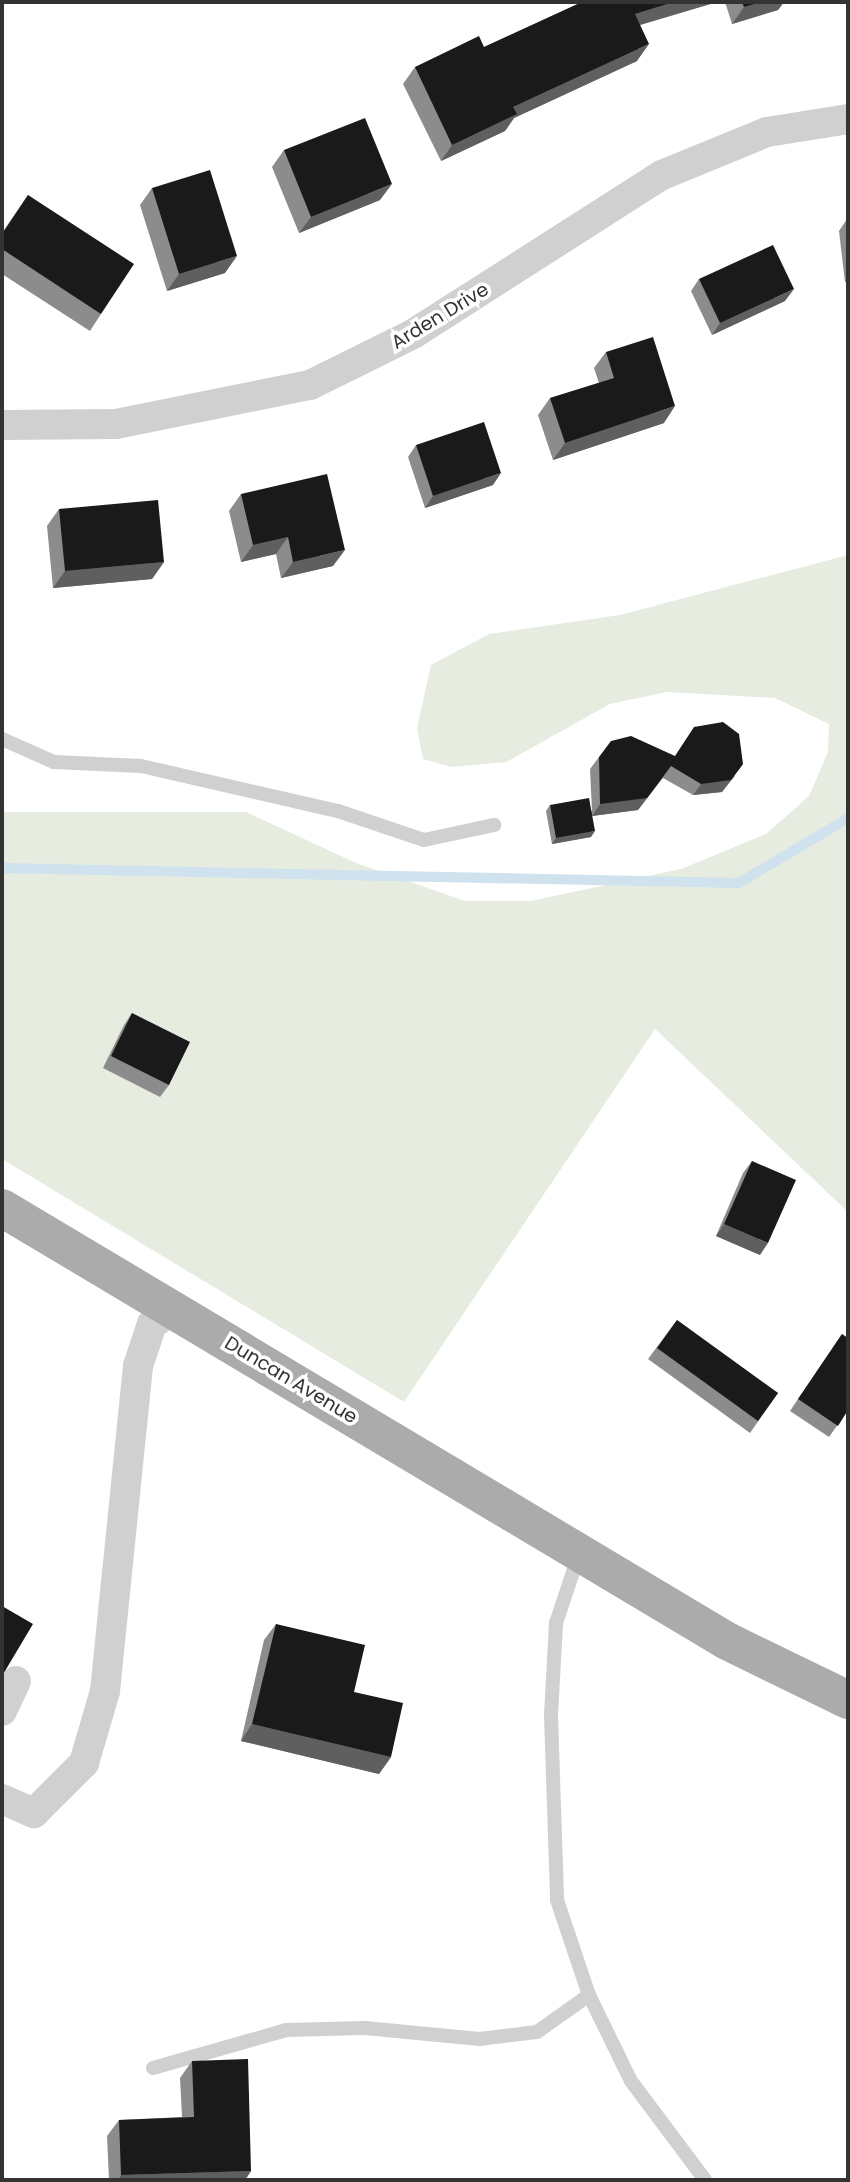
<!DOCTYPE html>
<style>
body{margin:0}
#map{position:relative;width:850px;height:2182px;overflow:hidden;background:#fff;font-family:Poppins,sans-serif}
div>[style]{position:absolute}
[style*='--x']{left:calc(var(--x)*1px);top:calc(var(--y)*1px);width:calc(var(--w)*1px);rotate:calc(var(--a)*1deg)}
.green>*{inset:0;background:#e6ecdf}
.stream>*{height:10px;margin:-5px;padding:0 5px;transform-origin:5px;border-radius:5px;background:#cfe2ee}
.lane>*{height:14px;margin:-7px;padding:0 7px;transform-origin:7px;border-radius:7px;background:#d0d0d0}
.street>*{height:30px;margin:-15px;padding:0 15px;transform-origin:15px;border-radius:15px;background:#d0d0d0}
.primary>*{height:38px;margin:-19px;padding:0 19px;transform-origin:19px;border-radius:19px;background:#ababab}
.wall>*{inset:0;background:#8c8c8c}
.shaded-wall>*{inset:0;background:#5f5f5f}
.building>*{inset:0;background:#1a1a1a}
span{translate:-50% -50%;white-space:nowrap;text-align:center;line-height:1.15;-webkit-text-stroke:7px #fff;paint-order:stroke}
.street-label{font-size:19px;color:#333}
.frame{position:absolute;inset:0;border:4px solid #333;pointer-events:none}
</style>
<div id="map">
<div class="green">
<div style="clip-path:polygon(848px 555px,848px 1212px,655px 1029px,404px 1402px,2px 1159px,2px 812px,246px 812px,356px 863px,465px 901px,531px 901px,681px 869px,766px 834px,809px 796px,828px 752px,829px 724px,775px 698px,667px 692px,610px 704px,506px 762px,452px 767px,423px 759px,417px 728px,431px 665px,489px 634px,620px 615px)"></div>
</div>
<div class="stream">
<div style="--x:2;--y:868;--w:737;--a:1.17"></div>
<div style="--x:739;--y:883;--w:127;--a:-30.8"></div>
</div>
<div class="lane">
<div style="--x:2;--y:739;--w:57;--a:23.9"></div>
<div style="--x:54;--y:762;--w:87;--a:2.6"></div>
<div style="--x:141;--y:766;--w:202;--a:12.9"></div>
<div style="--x:338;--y:811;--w:91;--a:18.6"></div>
<div style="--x:424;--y:840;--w:72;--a:-12.1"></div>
<div style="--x:579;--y:1554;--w:73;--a:108.4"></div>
<div style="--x:556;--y:1623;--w:93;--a:93.1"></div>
<div style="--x:551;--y:1716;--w:184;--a:88.1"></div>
<div style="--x:557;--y:1900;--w:100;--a:71.4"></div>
<div style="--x:589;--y:1995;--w:96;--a:64"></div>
<div style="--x:631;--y:2081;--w:124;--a:53.2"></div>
<div style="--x:153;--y:2068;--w:138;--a:-15.9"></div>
<div style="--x:286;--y:2030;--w:79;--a:-1.5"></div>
<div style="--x:365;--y:2028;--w:115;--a:5.5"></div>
<div style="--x:479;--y:2039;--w:58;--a:-6.9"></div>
<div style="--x:537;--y:2032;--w:64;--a:-35.4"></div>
</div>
<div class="street">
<div style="--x:2;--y:425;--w:114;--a:-0.5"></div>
<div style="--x:116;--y:424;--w:198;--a:-11.4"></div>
<div style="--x:310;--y:385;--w:115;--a:-26.3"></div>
<div style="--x:413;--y:334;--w:295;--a:-32.6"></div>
<div style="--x:662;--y:175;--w:113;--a:-22.3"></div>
<div style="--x:767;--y:132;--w:82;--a:-9.1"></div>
<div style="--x:2;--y:1711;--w:33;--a:-65"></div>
<div style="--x:2;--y:1799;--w:35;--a:24"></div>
<div style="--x:34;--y:1813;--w:71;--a:-45"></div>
<div style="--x:84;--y:1763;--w:75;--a:-73.7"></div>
<div style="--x:105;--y:1691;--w:327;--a:-84.2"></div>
<div style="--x:138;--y:1366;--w:44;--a:-71.6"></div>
<div style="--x:152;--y:1324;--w:25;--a:-34"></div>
</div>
<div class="primary">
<div style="--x:2;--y:1208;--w:844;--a:30.85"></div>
<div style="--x:727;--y:1641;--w:135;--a:26"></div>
</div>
<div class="wall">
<div style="clip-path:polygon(582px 2px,717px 2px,640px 25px,637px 61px,514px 118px,505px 131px,441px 161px,403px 84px,415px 67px,484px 47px)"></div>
<div style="clip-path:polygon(725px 2px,784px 2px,778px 10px,732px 24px)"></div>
<div style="clip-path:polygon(284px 150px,380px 200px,299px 233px,272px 167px)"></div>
<div style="clip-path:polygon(152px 188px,225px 273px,167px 291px,140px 205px)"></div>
<div style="clip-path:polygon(28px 195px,101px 314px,90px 331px,2px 274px,2px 233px)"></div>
<div style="clip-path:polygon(847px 219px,848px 219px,848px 282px,845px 282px,839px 231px)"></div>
<div style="clip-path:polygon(699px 279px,785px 301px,712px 335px,691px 291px)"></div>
<div style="clip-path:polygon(606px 352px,664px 423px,553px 460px,538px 415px,550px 398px,599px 383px,594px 368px)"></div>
<div style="clip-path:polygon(416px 445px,493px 485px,425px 508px,408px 457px)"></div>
<div style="clip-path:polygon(241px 494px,333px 566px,281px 578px,276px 554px,241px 562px,229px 511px)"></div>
<div style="clip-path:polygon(59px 509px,164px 562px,152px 579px,53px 588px,47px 526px)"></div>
<div style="clip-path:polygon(674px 756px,735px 776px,722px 792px,693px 795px,663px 778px,638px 810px,592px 816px,591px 837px,552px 844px,546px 811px,550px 805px,592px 811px,590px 769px,599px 757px)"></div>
<div style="clip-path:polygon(132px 1013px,169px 1085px,160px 1097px,103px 1068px,124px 1025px)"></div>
<div style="clip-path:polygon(752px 1161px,760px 1255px,716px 1236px,743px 1173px)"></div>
<div style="clip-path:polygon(677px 1320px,778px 1393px,750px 1433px,648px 1359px)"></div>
<div style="clip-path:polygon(842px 1334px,848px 1410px,829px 1437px,790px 1411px)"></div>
<div style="clip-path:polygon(276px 1624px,354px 1692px,391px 1757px,379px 1774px,241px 1741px,264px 1640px)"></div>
<div style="clip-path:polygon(192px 2061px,251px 2171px,245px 2180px,109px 2180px,107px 2136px,119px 2120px,182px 2117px,180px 2078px)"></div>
</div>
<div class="shaded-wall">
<div style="clip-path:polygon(674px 2px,717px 2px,623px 30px,635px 14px)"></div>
<div style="clip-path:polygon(762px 2px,784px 2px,778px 10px,732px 24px,744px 7px)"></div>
<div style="clip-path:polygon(649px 44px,637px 61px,514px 118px,505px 131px,441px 161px,452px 145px,513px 107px)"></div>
<div style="clip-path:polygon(392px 184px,380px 200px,299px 233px,311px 217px)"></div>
<div style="clip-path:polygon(237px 256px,225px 273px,167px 291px,179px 274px)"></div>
<div style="clip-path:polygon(794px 289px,785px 301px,712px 335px,720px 323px)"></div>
<div style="clip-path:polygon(675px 406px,664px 423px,553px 460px,565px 443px)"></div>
<div style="clip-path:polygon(501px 473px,493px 485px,425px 508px,433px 496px)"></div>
<div style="clip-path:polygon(288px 537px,276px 554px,241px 562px,253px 545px)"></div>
<div style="clip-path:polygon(345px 550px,333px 566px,281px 578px,293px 562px)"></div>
<div style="clip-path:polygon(164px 562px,152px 579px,53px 588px,65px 571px)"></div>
<div style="clip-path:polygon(743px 764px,722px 792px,693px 795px,701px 784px)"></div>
<div style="clip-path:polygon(671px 766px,638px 810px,592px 816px,600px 804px)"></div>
<div style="clip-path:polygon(595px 831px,591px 837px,552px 844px,556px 838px)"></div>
<div style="clip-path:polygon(724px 1224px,768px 1243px,760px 1255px,716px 1236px)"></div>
<div style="clip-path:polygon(252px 1724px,391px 1757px,379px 1774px,241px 1741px)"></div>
<div style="clip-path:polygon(251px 2171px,245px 2180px,118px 2180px,121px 2175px)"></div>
</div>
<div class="building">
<div style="clip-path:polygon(582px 2px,674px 2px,635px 14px,649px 44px,513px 107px,517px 114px,452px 145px,415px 67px,479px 36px,484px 47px)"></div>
<div style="clip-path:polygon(742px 2px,762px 2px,744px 7px)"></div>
<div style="clip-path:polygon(365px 118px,392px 184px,311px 217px,284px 150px)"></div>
<div style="clip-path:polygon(210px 170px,237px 256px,179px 274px,152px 188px)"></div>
<div style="clip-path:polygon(28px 195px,134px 264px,101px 314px,2px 249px,2px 234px)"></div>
<div style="clip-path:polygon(773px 245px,794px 289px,720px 323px,699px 279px)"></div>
<div style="clip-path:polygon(653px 337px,675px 406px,565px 443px,550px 398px,614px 378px,606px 352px)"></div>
<div style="clip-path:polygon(484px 422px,501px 473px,433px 496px,416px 445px)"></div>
<div style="clip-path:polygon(327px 474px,345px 550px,293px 562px,288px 537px,253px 545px,241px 494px)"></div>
<div style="clip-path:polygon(158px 500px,164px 562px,65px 571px,59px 509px)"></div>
<div style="clip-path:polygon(723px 722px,739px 734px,743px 764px,731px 780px,701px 784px,671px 766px,647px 798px,600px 804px,599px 757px,611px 741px,631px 736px,675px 756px,694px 727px)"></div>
<div style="clip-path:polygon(589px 798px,595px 831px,556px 838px,550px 805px)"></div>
<div style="clip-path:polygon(132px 1013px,190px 1042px,169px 1085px,111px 1056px)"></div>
<div style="clip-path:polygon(752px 1161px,796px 1180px,768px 1243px,724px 1224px)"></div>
<div style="clip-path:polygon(677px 1320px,778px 1393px,758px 1421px,657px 1348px)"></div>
<div style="clip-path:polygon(842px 1334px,848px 1338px,848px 1410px,838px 1426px,798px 1399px)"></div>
<div style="clip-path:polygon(2px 1606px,33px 1624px,2px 1676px)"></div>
<div style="clip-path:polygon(276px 1624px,365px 1645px,354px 1692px,403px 1703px,391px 1757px,252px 1724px)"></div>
<div style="clip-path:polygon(248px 2059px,251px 2171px,121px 2175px,119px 2120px,194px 2117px,192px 2061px)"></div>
</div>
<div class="street-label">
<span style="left:440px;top:316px;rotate:-31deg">Arden Drive</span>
<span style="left:291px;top:1380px;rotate:31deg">Duncan Avenue</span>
</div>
<div class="frame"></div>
</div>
